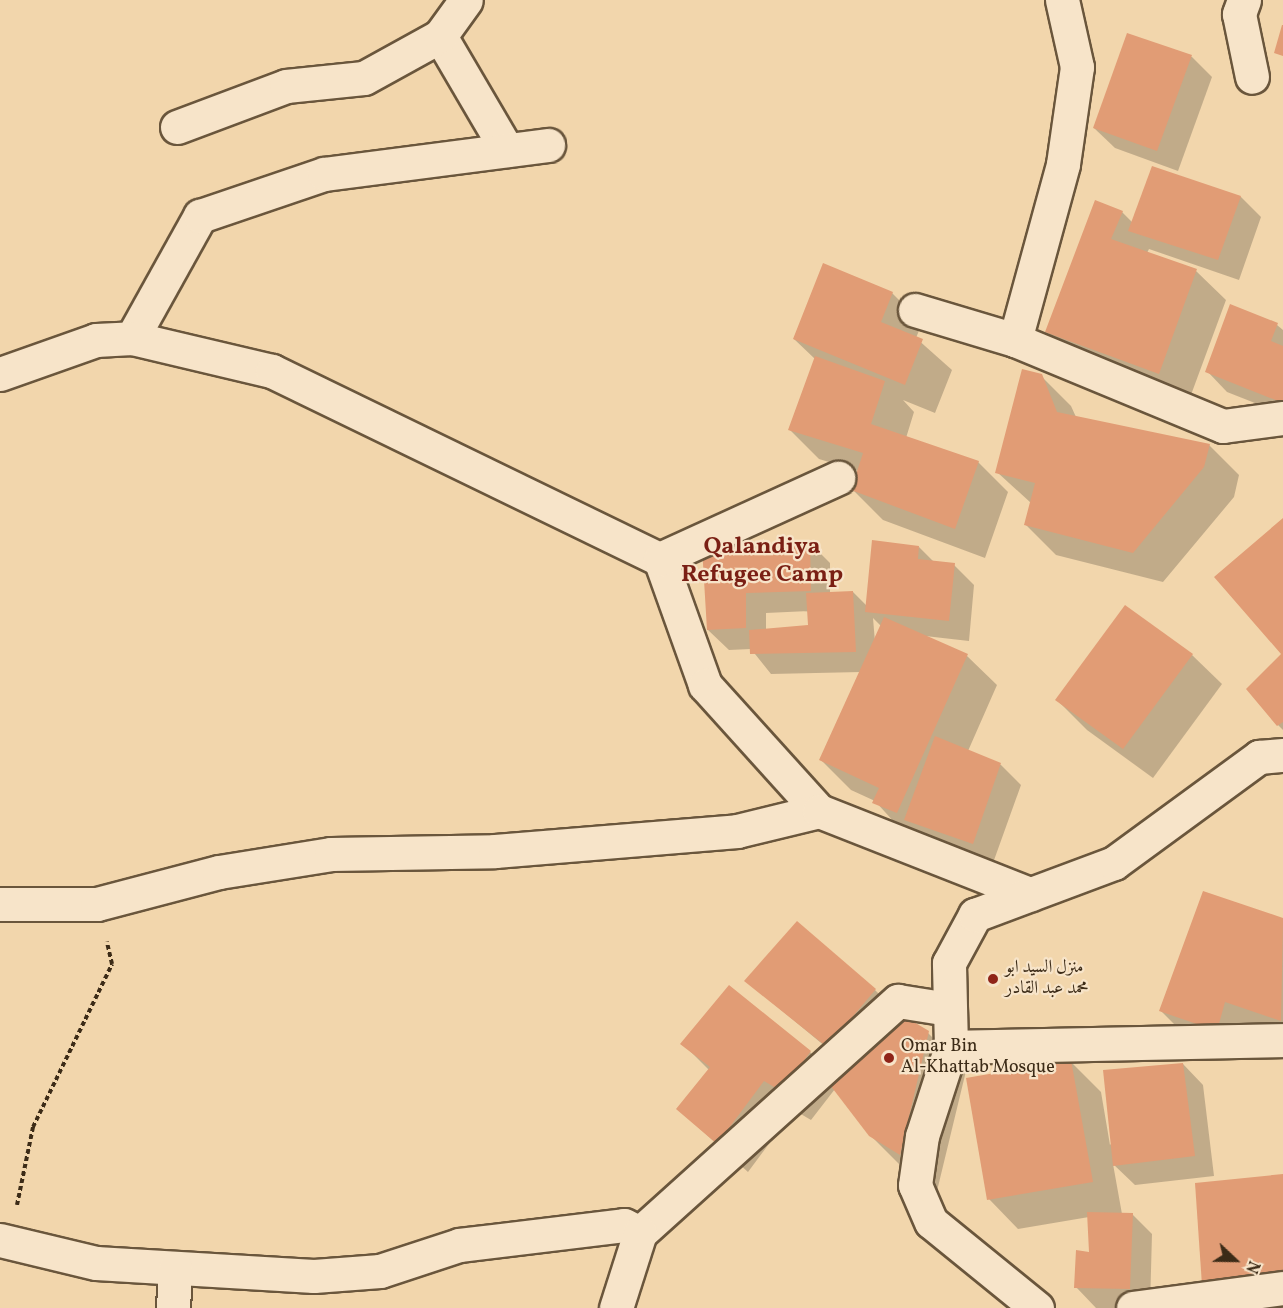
<!DOCTYPE html>
<meta charset="utf-8">
<style>
body{margin:0}
#map{position:relative;width:1283px;height:1308px;overflow:hidden;background:#f2d6ac;font-family:Vollkorn,Amiri,serif}
div>[style]{position:absolute}
[style*='--x']{left:calc(var(--x)*1px);top:calc(var(--y)*1px);width:calc(var(--w)*1px);rotate:calc(var(--a)*1deg)}
.shadow>*{inset:0;background:#0003}
.building>*{inset:0;background:#e19c75}
.path>*{height:4px;margin-top:-2px;transform-origin:0;background:repeating-linear-gradient(90deg,#3c2b17 0 4.5px,transparent 0 7.5px)}
.roads{filter:drop-shadow(2px 0 #6a563c) drop-shadow(-2px 0 #6a563c) drop-shadow(0 2px #6a563c) drop-shadow(0 -2px #6a563c)}
.minor>*{height:33px;margin:-16.5px;padding:0 16.5px;transform-origin:16.5px;border-radius:16.5px;background:#f7e4c9}
.dots>*{width:16px;height:16px;translate:-50% -50%;box-sizing:border-box;border:3px solid #f7e4c9;border-radius:50%}
span{translate:-50% -50%;white-space:nowrap;text-align:center;line-height:1.15;-webkit-text-stroke:4.5px #f7e4c9;paint-order:stroke}
.poi-label{font-size:18px;color:#3c2b17}
.left{translate:0 -50%;text-align:left}
.district-label{font-size:24px;color:#7a1f14;font-weight:700}
.north{position:absolute;left:1205px;top:1230px;width:60px;height:60px;-webkit-text-stroke:4px #f7e4c9;paint-order:stroke;rotate:112deg;font-size:16px;font-weight:700;line-height:24px;text-align:center;color:#3c2b17}
.north::after{content:'';display:block;margin:auto;width:21px;height:27px;background:#3c2b17;clip-path:polygon(50% 0,100% 100%,50% 72%,0 100%)}
</style>
<div id="map">
<div class="shadow">
<div style="clip-path:polygon(1128px 35px,1192px 57px,1212px 77px,1178px 171px,1115px 148px,1094px 128px)"></div>
<div style="clip-path:polygon(1152px 168px,1241px 197px,1261px 217px,1239px 280px,1149px 249px,1147px 253px,1196px 271px,1226px 300px,1188px 403px,1077px 361px,1047px 332px,1122px 212px,1133px 223px)"></div>
<div style="clip-path:polygon(892px 293px,922px 323px,916px 338px,952px 370px,935px 413px,903px 400px,914px 412px,906px 438px,978px 462px,1008px 492px,985px 558px,883px 520px,853px 490px,859px 471px,819px 459px,789px 429px,815px 359px,794px 339px)"></div>
<div style="clip-path:polygon(1277px 325px,1283px 330px,1283px 414px,1227px 392px,1207px 371px)"></div>
<div style="clip-path:polygon(1041px 376px,1071px 406px,1076px 417px,1209px 445px,1239px 475px,1234px 497px,1163px 582px,1056px 555px,1026px 525px,1031px 503px,997px 472px)"></div>
<div style="clip-path:polygon(evenodd,809px 542px,830px 563px,830px 593px,853px 592px,867px 606px,919px 547px,934px 562px,954px 565px,974px 585px,969px 641px,925px 636px,967px 656px,997px 685px,968px 751px,1001px 765px,1021px 785px,993px 863px,904px 833px,875px 801px,851px 790px,821px 760px,861px 672px,771px 674px,751px 649px,729px 650px,708px 630px,703px 548px,809px 542px,809px 611px,809px 626px,766px 630px,766px 613px,809px 611px,809px 542px,873px 618px,882px 627px,875px 642px,873px 618px)"></div>
<div style="clip-path:polygon(1283px 654px,1283px 730px,1278px 725px)"></div>
<div style="clip-path:polygon(1192px 655px,1222px 684px,1153px 778px,1087px 730px,1057px 700px)"></div>
<div style="clip-path:polygon(1204px 893px,1283px 919px,1283px 1040px,1255px 1031px,1247px 1060px,1190px 1040px,1160px 1010px)"></div>
<div style="clip-path:polygon(746px 981px,875px 990px,895px 1010px,928px 1033px,966px 1071px,937px 1191px,908px 1173px,870px 1135px,835px 1089px,811px 1120px,794px 1110px,748px 1172px,678px 1109px,709px 1070px,682px 1043px,810px 1052px,837px 1079px,849px 1066px)"></div>
<div style="clip-path:polygon(1071px 1062px,1101px 1092px,1110px 1145px,1183px 1064px,1203px 1085px,1214px 1176px,1135px 1185px,1113px 1164px,1122px 1214px,1132px 1214px,1152px 1234px,1150px 1308px,1096px 1308px,1076px 1287px,1091px 1253px,1089px 1217px,1018px 1229px,989px 1199px)"></div>
<div style="clip-path:polygon(1283px 1176px,1283px 1308px,1228px 1308px)"></div>
</div>
<div class="building">
<div style="clip-path:polygon(1282px 25px,1283px 25px,1283px 56px,1274px 53px)"></div>
<div style="clip-path:polygon(1127px 33px,1192px 55px,1157px 151px,1093px 128px)"></div>
<div style="clip-path:polygon(1152px 166px,1241px 196px,1218px 260px,1128px 231px)"></div>
<div style="clip-path:polygon(1095px 200px,1123px 211px,1111px 239px,1197px 269px,1159px 374px,1045px 332px)"></div>
<div style="clip-path:polygon(823px 263px,893px 292px,881px 322px,923px 339px,905px 385px,793px 339px)"></div>
<div style="clip-path:polygon(1230px 304px,1278px 323px,1271px 341px,1283px 346px,1283px 403px,1205px 372px)"></div>
<div style="clip-path:polygon(815px 356px,885px 381px,871px 424px,979px 461px,955px 529px,851px 490px,863px 453px,788px 430px)"></div>
<div style="clip-path:polygon(1022px 369px,1042px 374px,1057px 412px,1210px 444px,1204px 467px,1133px 553px,1024px 525px,1035px 483px,995px 473px)"></div>
<div style="clip-path:polygon(1283px 518px,1283px 722px,1277px 726px,1246px 689px,1281px 654px,1214px 577px)"></div>
<div style="clip-path:polygon(872px 540px,919px 546px,918px 559px,955px 563px,949px 621px,865px 612px)"></div>
<div style="clip-path:polygon(810px 541px,811px 591px,746px 593px,746px 628px,707px 630px,702px 547px)"></div>
<div style="clip-path:polygon(853px 591px,856px 652px,750px 654px,749px 630px,808px 625px,806px 593px)"></div>
<div style="clip-path:polygon(1125px 605px,1193px 654px,1123px 749px,1055px 700px)"></div>
<div style="clip-path:polygon(884px 617px,968px 654px,897px 813px,872px 803px,879px 788px,819px 760px)"></div>
<div style="clip-path:polygon(935px 736px,1001px 763px,973px 844px,904px 820px)"></div>
<div style="clip-path:polygon(1203px 891px,1283px 918px,1281px 1021px,1225px 1002px,1217px 1031px,1159px 1011px)"></div>
<div style="clip-path:polygon(797px 921px,876px 989px,827px 1047px,744px 981px)"></div>
<div style="clip-path:polygon(729px 985px,811px 1051px,781px 1091px,764px 1081px,717px 1144px,676px 1109px,710px 1067px,680px 1044px)"></div>
<div style="clip-path:polygon(897px 1012px,929px 1031px,900px 1155px,869px 1136px,830px 1085px)"></div>
<div style="clip-path:polygon(1071px 1060px,1093px 1182px,987px 1200px,966px 1078px)"></div>
<div style="clip-path:polygon(1183px 1063px,1195px 1156px,1113px 1166px,1103px 1070px)"></div>
<div style="clip-path:polygon(1283px 1174px,1283px 1277px,1202px 1285px,1195px 1183px)"></div>
<div style="clip-path:polygon(1087px 1212px,1133px 1213px,1130px 1289px,1074px 1288px,1076px 1250px,1089px 1252px)"></div>
</div>
<div class="path">
<div style="--x:17;--y:1205;--w:80;--a:-78.4"></div>
<div style="--x:33;--y:1127;--w:181;--a:-64.1"></div>
<div style="--x:112;--y:964;--w:23;--a:-103"></div>
</div>
<div class="roads">
<div class="minor">
<div style="--x:1244;--y:0;--w:15;--a:110"></div>
<div style="--x:1239;--y:14;--w:64;--a:78.3"></div>
<div style="--x:440;--y:36;--w:132;--a:59.6"></div>
<div style="--x:177;--y:127;--w:116;--a:-20.6"></div>
<div style="--x:286;--y:86;--w:78;--a:-5.9"></div>
<div style="--x:364;--y:78;--w:87;--a:-28.9"></div>
<div style="--x:440;--y:36;--w:44;--a:-54.2"></div>
<div style="--x:915;--y:310;--w:104;--a:16.7"></div>
<div style="--x:1015;--y:340;--w:225;--a:22.5"></div>
<div style="--x:1223;--y:426;--w:61;--a:-7.6"></div>
<div style="--x:132;--y:338;--w:140;--a:-60.9"></div>
<div style="--x:200;--y:216;--w:131;--a:-18.7"></div>
<div style="--x:324;--y:174;--w:226;--a:-7.4"></div>
<div style="--x:1015;--y:340;--w:182;--a:-74.7"></div>
<div style="--x:1063;--y:164;--w:98;--a:-81.8"></div>
<div style="--x:1077;--y:67;--w:69;--a:-102.6"></div>
<div style="--x:0;--y:374;--w:102;--a:-19.5"></div>
<div style="--x:96;--y:340;--w:36;--a:-3"></div>
<div style="--x:132;--y:338;--w:144;--a:13.3"></div>
<div style="--x:272;--y:371;--w:431;--a:25.9"></div>
<div style="--x:660;--y:559;--w:134;--a:70.3"></div>
<div style="--x:705;--y:685;--w:170;--a:47.9"></div>
<div style="--x:660;--y:559;--w:196;--a:-24.5"></div>
<div style="--x:0;--y:904;--w:97;--a:0"></div>
<div style="--x:97;--y:904;--w:126;--a:-14.7"></div>
<div style="--x:219;--y:872;--w:113;--a:-9.1"></div>
<div style="--x:331;--y:854;--w:164;--a:-1"></div>
<div style="--x:495;--y:851;--w:243;--a:-4.7"></div>
<div style="--x:737;--y:831;--w:84;--a:-13.7"></div>
<div style="--x:819;--y:811;--w:227;--a:21.5"></div>
<div style="--x:951;--y:1047;--w:332;--a:-1.2"></div>
<div style="--x:0;--y:1240;--w:99;--a:13.5"></div>
<div style="--x:96;--y:1263;--w:218;--a:3.4"></div>
<div style="--x:314;--y:1276;--w:66;--a:-4.3"></div>
<div style="--x:380;--y:1271;--w:83;--a:-18.2"></div>
<div style="--x:459;--y:1245;--w:166;--a:-6.9"></div>
<div style="--x:624;--y:1225;--w:18;--a:27"></div>
<div style="--x:640;--y:1233;--w:347;--a:-42"></div>
<div style="--x:898;--y:1001;--w:51;--a:9.1"></div>
<div style="--x:173;--y:1308;--w:40;--a:-87.1"></div>
<div style="--x:616;--y:1308;--w:79;--a:-72.3"></div>
<div style="--x:1037;--y:1308;--w:136;--a:-140.9"></div>
<div style="--x:931;--y:1222;--w:40;--a:-113.4"></div>
<div style="--x:915;--y:1185;--w:49;--a:-81.9"></div>
<div style="--x:922;--y:1136;--w:94;--a:-72"></div>
<div style="--x:951;--y:1047;--w:84;--a:-91.4"></div>
<div style="--x:949;--y:963;--w:55;--a:-61.6"></div>
<div style="--x:975;--y:915;--w:148;--a:-20.5"></div>
<div style="--x:1114;--y:863;--w:180;--a:-36.2"></div>
<div style="--x:1259;--y:757;--w:24;--a:-5"></div>
<div style="--x:1133;--y:1308;--w:151;--a:-7.6"></div>
</div>
</div>
<div class="dots">
<div style="left:993px;top:979px;background:#8f2418"></div>
<div style="left:889px;top:1058px;background:#8f2418"></div>
</div>
<div class="poi-label">
<span class="left" style="left:1005px;top:979px">منزل السيد ابو<br>محمد عبد القادر</span>
<span class="left" style="left:901px;top:1058px">Omar Bin<br>Al-Khattab Mosque</span>
</div>
<div class="district-label">
<span style="left:762px;top:562px">Qalandiya<br>Refugee Camp</span>
</div>
<div class="north">N</div>
</div>
